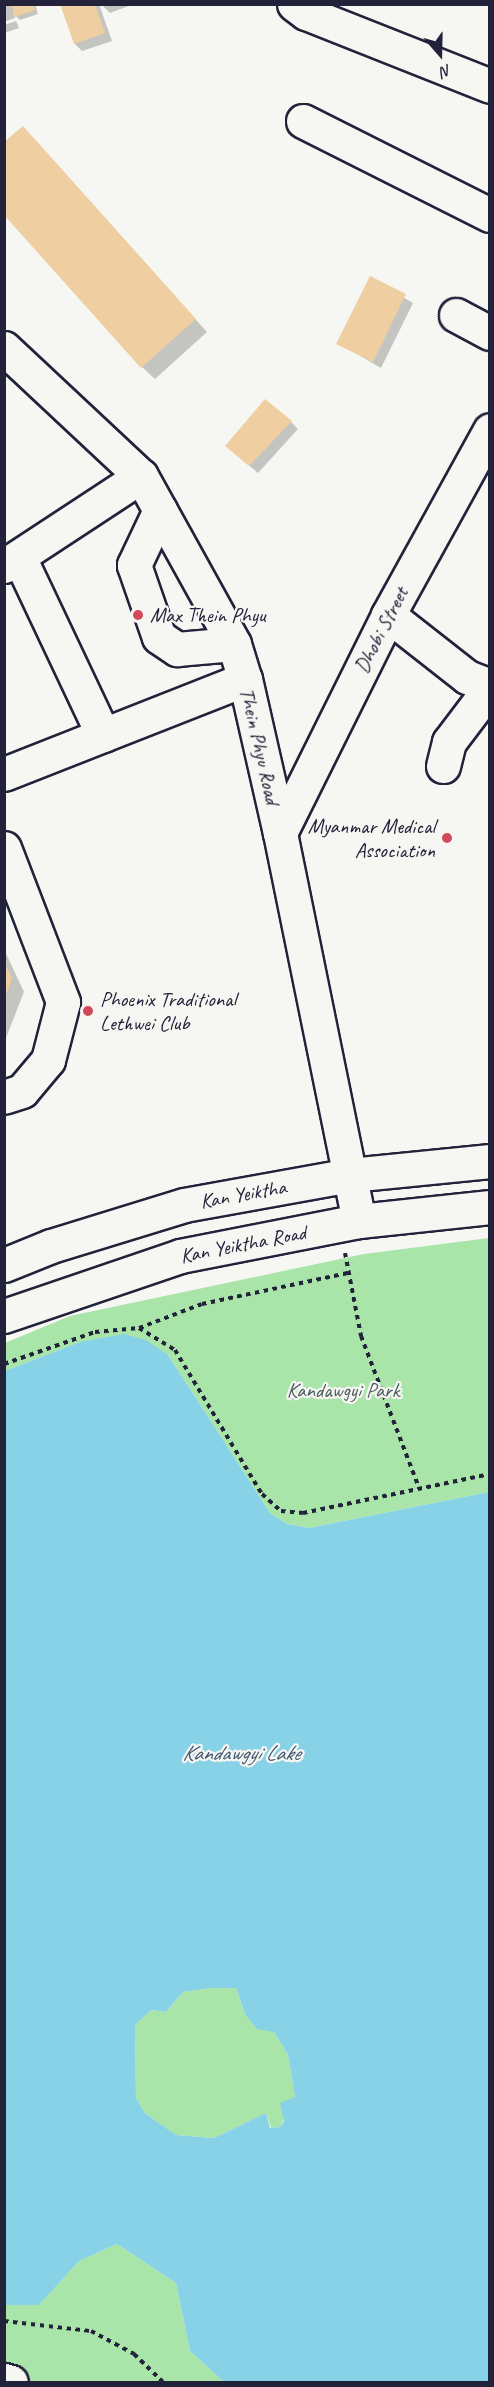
<!DOCTYPE html>
<style>
body{margin:0}
#map{position:relative;width:494px;height:2387px;overflow:hidden;background:#f6f6f2;font-family:Caveat,sans-serif}
div>[style]{position:absolute}
[style*='--x']{left:calc(var(--x)*1px);top:calc(var(--y)*1px);width:calc(var(--w)*1px);rotate:calc(var(--a)*1deg)}
.green>*{inset:0;background:#a9e4a9}
.water>*{inset:0;background:#87d2e7}
.shadow>*{inset:0;background:#0003}
.building>*{inset:0;background:#efcfa1}
.path>*{height:4px;margin-top:-2px;transform-origin:0;background:repeating-linear-gradient(90deg,#22223b 0 4.5px,transparent 0 9px)}
.roads{filter:drop-shadow(2px 0 #22223b) drop-shadow(-2px 0 #22223b) drop-shadow(0 2px #22223b) drop-shadow(0 -2px #22223b)}
.minor>*{height:33px;margin:-16.5px;padding:0 16.5px;transform-origin:16.5px;border-radius:16.5px;background:#f6f6f2}
.major>*{height:33px;margin:-16.5px;padding:0 16.5px;transform-origin:16.5px;border-radius:16.5px;background:#f6f6f2}
.dots>*{width:16px;height:16px;translate:-50% -50%;box-sizing:border-box;border:3px solid #f6f6f2;border-radius:50%}
span{translate:-50% -50%;white-space:nowrap;text-align:center;line-height:1.15;-webkit-text-stroke:4.5px #f6f6f2;paint-order:stroke}
.poi-label{font-size:21px;color:#22223b}
.left{translate:0 -50%;text-align:left}
.right{translate:-100% -50%;text-align:right}
.street-label{font-size:21px;color:#22223b}
.park-label{font-size:21px;color:#4a5c5c}
.water-label{font-size:22px;color:#40576f;font-style:italic}
.frame{position:absolute;inset:0;border:6px solid #22223b;pointer-events:none}
.north{position:absolute;left:410px;top:24px;width:60px;height:60px;-webkit-text-stroke:4px #f6f6f2;paint-order:stroke;rotate:160deg;font-size:16px;font-weight:700;line-height:24px;text-align:center;color:#22223b}
.north::after{content:'';display:block;margin:auto;width:21px;height:27px;background:#22223b;clip-path:polygon(50% 0,100% 100%,50% 72%,0 100%)}
</style>
<div id="map">
<div class="green">
<div style="clip-path:polygon(489px 1238px,489px 1492px,309px 1528px,287px 1524px,270px 1513px,168px 1355px,80px 1342px,5px 1371px,5px 1343px,70px 1316px,364px 1254px)"></div>
<div style="clip-path:polygon(211px 1988px,236px 1988px,245px 2014px,274px 2032px,288px 2055px,295px 2097px,280px 2127px,271px 2128px,266px 2113px,214px 2138px,176px 2135px,145px 2113px,136px 2098px,135px 2025px,151px 2010px,166px 2012px,183px 1992px)"></div>
<div style="clip-path:polygon(117px 2244px,176px 2283px,190px 2351px,224px 2382px,5px 2382px,5px 2305px,39px 2305px,79px 2261px)"></div>
</div>
<div class="water">
<div style="clip-path:polygon(evenodd,124px 1334px,146px 1340px,168px 1355px,270px 1513px,287px 1524px,309px 1528px,489px 1492px,489px 2382px,224px 2382px,190px 2351px,176px 2283px,117px 2244px,79px 2261px,39px 2305px,5px 2305px,5px 1371px,80px 1342px,124px 1334px,211px 1988px,236px 1988px,245px 2014px,257px 2029px,274px 2032px,288px 2055px,295px 2097px,280px 2103px,284px 2121px,280px 2127px,270px 2128px,266px 2113px,214px 2138px,176px 2135px,145px 2113px,136px 2098px,135px 2025px,151px 2010px,166px 2012px,183px 1992px,211px 1988px)"></div>
</div>
<div class="shadow">
<div style="clip-path:polygon(4px 4px,35px 4px,38px 14px,20px 20px,13px 13px,15px 18px,4px 22px)"></div>
<div style="clip-path:polygon(61px 4px,99px 4px,112px 41px,82px 51px,75px 44px)"></div>
<div style="clip-path:polygon(101px 4px,134px 4px,110px 13px)"></div>
<div style="clip-path:polygon(16px 21px,19px 28px,4px 33px,4px 25px)"></div>
<div style="clip-path:polygon(35px 140px,207px 332px,155px 379px,142px 367px)"></div>
<div style="clip-path:polygon(370px 278px,413px 303px,381px 368px,338px 343px)"></div>
<div style="clip-path:polygon(291px 422px,298px 429px,258px 473px,234px 453px)"></div>
<div style="clip-path:polygon(4px 949px,24px 992px,4px 1043px)"></div>
</div>
<div class="building">
<div style="clip-path:polygon(11px 4px,33px 4px,35px 10px,15px 17px)"></div>
<div style="clip-path:polygon(60px 4px,95px 4px,105px 33px,74px 44px)"></div>
<div style="clip-path:polygon(23px 126px,196px 319px,141px 368px,4px 215px,4px 142px)"></div>
<div style="clip-path:polygon(370px 276px,406px 294px,373px 362px,336px 344px)"></div>
<div style="clip-path:polygon(265px 399px,292px 421px,249px 466px,225px 446px)"></div>
<div style="clip-path:polygon(4px 961px,12px 978px,5px 998px,4px 998px)"></div>
</div>
<div class="path">
<div style="--x:345;--y:1253;--w:85;--a:79.1"></div>
<div style="--x:361;--y:1336;--w:163;--a:69.1"></div>
<div style="--x:139;--y:1328;--w:67;--a:-20.9"></div>
<div style="--x:202;--y:1304;--w:149;--a:-12"></div>
<div style="--x:4;--y:1364;--w:96;--a:-19.4"></div>
<div style="--x:95;--y:1332;--w:44;--a:-5.2"></div>
<div style="--x:139;--y:1328;--w:42;--a:31.4"></div>
<div style="--x:175;--y:1350;--w:168;--a:58.9"></div>
<div style="--x:262;--y:1494;--w:25;--a:42"></div>
<div style="--x:281;--y:1511;--w:22;--a:5"></div>
<div style="--x:303;--y:1513;--w:191;--a:-11.8"></div>
<div style="--x:4;--y:2321;--w:88;--a:6.6"></div>
<div style="--x:91;--y:2331;--w:49;--a:28.1"></div>
<div style="--x:134;--y:2354;--w:40;--a:44"></div>
</div>
<div class="roads">
<div class="minor">
<div style="--x:294;--y:4;--w:15;--a:37"></div>
<div style="--x:306;--y:13;--w:198;--a:21.6"></div>
<div style="--x:303;--y:121;--w:209;--a:26.7"></div>
<div style="--x:456;--y:315;--w:38;--a:28"></div>
<div style="--x:160;--y:510;--w:61;--a:115.3"></div>
<div style="--x:134;--y:565;--w:76;--a:70.9"></div>
<div style="--x:159;--y:637;--w:22;--a:34"></div>
<div style="--x:177;--y:649;--w:57;--a:-5"></div>
<div style="--x:19;--y:557;--w:197;--a:64.7"></div>
<div style="--x:4;--y:566;--w:164;--a:-33.3"></div>
<div style="--x:388;--y:615;--w:100;--a:38.1"></div>
<div style="--x:467;--y:677;--w:25;--a:21"></div>
<div style="--x:443;--y:766;--w:25;--a:-76"></div>
<div style="--x:449;--y:742;--w:68;--a:-52.8"></div>
<div style="--x:4;--y:774;--w:259;--a:-21.5"></div>
<div style="--x:280;--y:833;--w:243;--a:-63.6"></div>
<div style="--x:388;--y:615;--w:211;--a:-61.1"></div>
<div style="--x:4;--y:848;--w:165;--a:69"></div>
<div style="--x:63;--y:1002;--w:60;--a:104.5"></div>
<div style="--x:48;--y:1060;--w:40;--a:130"></div>
<div style="--x:22;--y:1091;--w:19;--a:162"></div>
<div style="--x:4;--y:2380;--w:7;--a:16"></div>
</div>
<div class="major">
<div style="--x:4;--y:348;--w:187;--a:43.1"></div>
<div style="--x:141;--y:476;--w:192;--a:61"></div>
<div style="--x:234;--y:644;--w:37;--a:73"></div>
<div style="--x:245;--y:679;--w:158;--a:77.2"></div>
<div style="--x:280;--y:833;--w:396;--a:78.5"></div>
<div style="--x:4;--y:1265;--w:51;--a:-22"></div>
<div style="--x:51;--y:1246;--w:139;--a:-17.1"></div>
<div style="--x:184;--y:1205;--w:169;--a:-10.2"></div>
<div style="--x:350;--y:1175;--w:141;--a:-5.7"></div>
<div style="--x:4;--y:1316;--w:186;--a:-18.8"></div>
<div style="--x:180;--y:1256;--w:182;--a:-11.1"></div>
<div style="--x:359;--y:1221;--w:132;--a:-6.1"></div>
</div>
</div>
<div class="dots">
<div style="left:138px;top:615px;background:#d1495b"></div>
<div style="left:447px;top:838px;background:#d1495b"></div>
<div style="left:88px;top:1011px;background:#d1495b"></div>
</div>
<div class="poi-label">
<span class="left" style="left:150px;top:615px">Max Thein Phyu</span>
<span class="right" style="left:435px;top:838px">Myanmar Medical<br>Association</span>
<span class="left" style="left:100px;top:1011px">Phoenix Traditional<br>Lethwei Club</span>
</div>
<div class="street-label">
<span style="left:381px;top:630px;rotate:-63deg">Dhobi Street</span>
<span style="left:260px;top:746px;rotate:77deg">Thein Phyu Road</span>
<span style="left:243px;top:1194px;rotate:-10deg">Kan Yeiktha</span>
<span style="left:243px;top:1244px;rotate:-11deg">Kan Yeiktha Road</span>
</div>
<div class="park-label">
<span style="left:343px;top:1390px">Kandawgyi Park</span>
</div>
<div class="water-label">
<span style="left:241px;top:1754px">Kandawgyi Lake</span>
</div>
<div class="frame"></div>
<div class="north">N</div>
</div>
